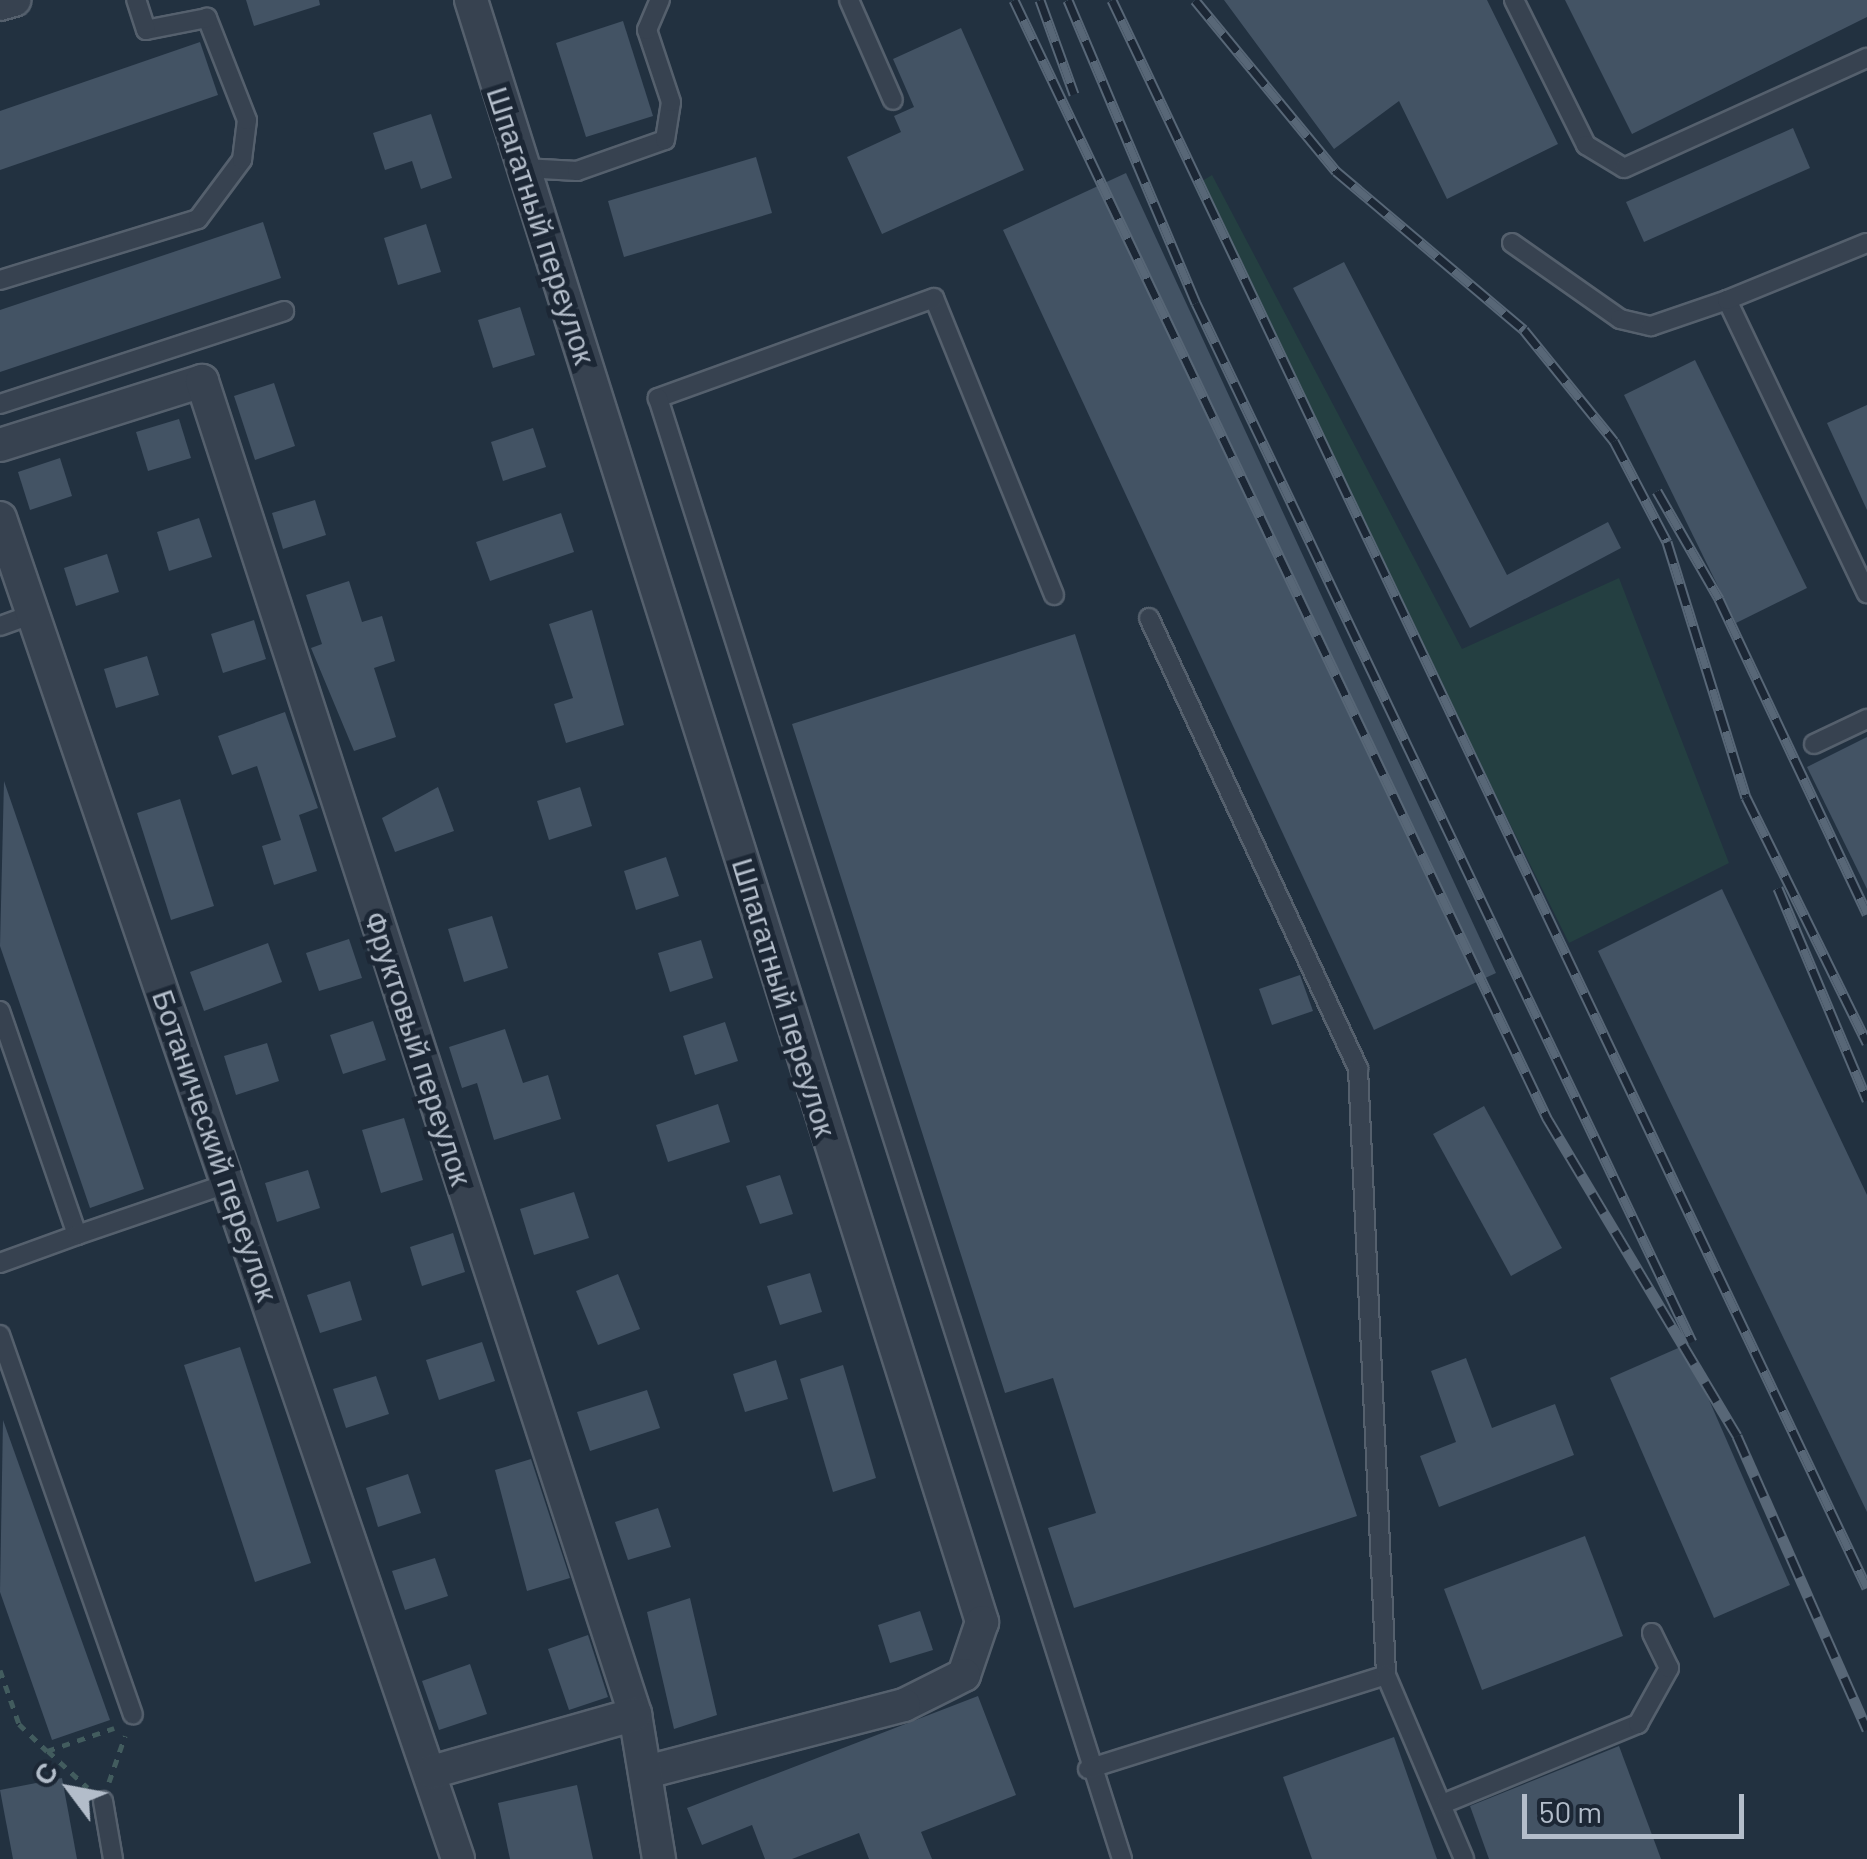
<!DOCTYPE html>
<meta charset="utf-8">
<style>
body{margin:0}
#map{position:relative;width:1867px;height:1859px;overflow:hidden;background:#223140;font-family:Barlow,sans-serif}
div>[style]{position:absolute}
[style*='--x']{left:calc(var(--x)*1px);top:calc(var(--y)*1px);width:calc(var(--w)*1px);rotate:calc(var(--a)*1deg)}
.green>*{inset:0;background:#243f41}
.building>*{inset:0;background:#435364}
.path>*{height:5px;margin-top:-2.5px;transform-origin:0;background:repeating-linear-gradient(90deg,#425c5e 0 8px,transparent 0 16px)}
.roads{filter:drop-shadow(2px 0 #55606d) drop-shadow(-2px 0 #55606d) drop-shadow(0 2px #55606d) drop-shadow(0 -2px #55606d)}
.service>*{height:18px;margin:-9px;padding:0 9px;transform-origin:9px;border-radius:9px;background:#374250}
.minor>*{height:32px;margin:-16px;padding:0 16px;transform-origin:16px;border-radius:16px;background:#374250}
.rail>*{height:11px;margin-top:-5.5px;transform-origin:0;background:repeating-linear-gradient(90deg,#1c2735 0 22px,#586777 0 44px);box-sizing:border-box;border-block:2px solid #586777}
span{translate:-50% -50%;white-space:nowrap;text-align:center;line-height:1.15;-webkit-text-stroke:10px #1c2735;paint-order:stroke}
.street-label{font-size:30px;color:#b3bdca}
.north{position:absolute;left:20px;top:1739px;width:100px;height:100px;-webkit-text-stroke:8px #1c2735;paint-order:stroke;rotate:302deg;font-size:28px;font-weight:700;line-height:40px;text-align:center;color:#b3bdca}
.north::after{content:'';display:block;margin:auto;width:35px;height:45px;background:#b3bdca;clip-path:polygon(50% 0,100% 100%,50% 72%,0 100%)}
.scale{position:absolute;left:1522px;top:1794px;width:222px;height:45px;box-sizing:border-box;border:5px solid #b3bdca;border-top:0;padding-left:12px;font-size:30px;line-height:35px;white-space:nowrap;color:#b3bdca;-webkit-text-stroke:8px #1c2735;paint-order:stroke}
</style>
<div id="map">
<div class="green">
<div style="clip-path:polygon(1212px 175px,1462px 649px,1619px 578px,1729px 863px,1569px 943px,1194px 186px)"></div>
</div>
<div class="building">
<div style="clip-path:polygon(246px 0,319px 0,320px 5px,254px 26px)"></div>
<div style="clip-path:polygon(1224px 0,1487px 0,1558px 144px,1447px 199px,1399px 101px,1334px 149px)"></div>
<div style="clip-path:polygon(1565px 0,1867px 0,1867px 17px,1632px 134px)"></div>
<div style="clip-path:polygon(623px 21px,653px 116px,586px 137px,556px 43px)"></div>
<div style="clip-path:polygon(961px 28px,1024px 170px,882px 234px,847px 157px,901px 132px,894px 116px,914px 107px,893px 59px)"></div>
<div style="clip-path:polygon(200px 42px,218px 95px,0 170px,0 111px)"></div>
<div style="clip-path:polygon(431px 114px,452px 178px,421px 189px,412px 161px,385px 170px,373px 133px)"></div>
<div style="clip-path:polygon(1793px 128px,1810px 168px,1644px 242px,1626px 202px)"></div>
<div style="clip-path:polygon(756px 157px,772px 213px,624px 257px,608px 201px)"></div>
<div style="clip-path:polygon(1126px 173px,1496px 973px,1374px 1030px,1003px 230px)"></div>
<div style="clip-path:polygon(263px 222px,281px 278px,0 372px,0 310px)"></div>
<div style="clip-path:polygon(426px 224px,441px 272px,398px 285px,384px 238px)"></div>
<div style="clip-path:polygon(1344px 262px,1507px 575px,1608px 522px,1621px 548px,1470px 628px,1293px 288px)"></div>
<div style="clip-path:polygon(520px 307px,535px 355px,493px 368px,478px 320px)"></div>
<div style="clip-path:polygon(1695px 360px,1807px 588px,1736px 623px,1624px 395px)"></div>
<div style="clip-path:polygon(274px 383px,295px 446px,255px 460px,234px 396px)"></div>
<div style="clip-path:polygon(1867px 405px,1867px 510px,1827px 423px)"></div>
<div style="clip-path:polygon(179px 419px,191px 458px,148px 471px,136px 432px)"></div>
<div style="clip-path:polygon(533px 428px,546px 467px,503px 481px,491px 442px)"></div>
<div style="clip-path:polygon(60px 458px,72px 496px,30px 510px,18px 472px)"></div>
<div style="clip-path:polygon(315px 500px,326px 535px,283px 549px,272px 513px)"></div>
<div style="clip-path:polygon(561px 513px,574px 552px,490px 581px,476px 542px)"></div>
<div style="clip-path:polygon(199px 518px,212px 557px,169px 571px,157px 532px)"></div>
<div style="clip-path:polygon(107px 554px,119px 592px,76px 606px,64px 568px)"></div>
<div style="clip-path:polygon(349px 581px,362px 622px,382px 616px,395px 661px,374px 668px,396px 737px,354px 751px,311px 648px,322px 644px,306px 595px)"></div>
<div style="clip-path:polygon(592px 610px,624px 725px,566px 743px,554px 704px,573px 698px,549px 624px)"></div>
<div style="clip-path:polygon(254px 620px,266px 659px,223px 673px,211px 634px)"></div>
<div style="clip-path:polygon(1075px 634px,1357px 1516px,1074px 1608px,1048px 1528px,1096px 1513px,1053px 1378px,1005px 1393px,792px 724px)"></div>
<div style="clip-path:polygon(147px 656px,159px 695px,116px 708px,104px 669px)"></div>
<div style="clip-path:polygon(285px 712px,318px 808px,299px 815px,317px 871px,274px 885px,262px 846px,281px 840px,257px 766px,232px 775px,218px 736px)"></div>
<div style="clip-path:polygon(1867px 737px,1867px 889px,1807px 767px)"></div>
<div style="clip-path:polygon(4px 781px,144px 1189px,90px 1208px,0 946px)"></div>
<div style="clip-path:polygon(438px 787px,454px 831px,395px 852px,382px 818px)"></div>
<div style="clip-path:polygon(580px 787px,592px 826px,549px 840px,537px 801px)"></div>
<div style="clip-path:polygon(180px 799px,214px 906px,171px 920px,137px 813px)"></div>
<div style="clip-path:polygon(666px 857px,679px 896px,636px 910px,624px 871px)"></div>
<div style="clip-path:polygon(1722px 889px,1867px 1195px,1867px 1512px,1598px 951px)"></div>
<div style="clip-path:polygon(492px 916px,508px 968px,464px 982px,448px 929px)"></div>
<div style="clip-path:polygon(349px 939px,362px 978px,319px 991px,306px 953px)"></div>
<div style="clip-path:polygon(701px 940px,713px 978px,670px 992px,658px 953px)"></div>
<div style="clip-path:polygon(268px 943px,282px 982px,204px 1011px,190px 972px)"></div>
<div style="clip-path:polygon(1300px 975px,1313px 1011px,1272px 1025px,1259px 989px)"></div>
<div style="clip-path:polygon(373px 1021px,386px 1060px,343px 1074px,330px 1035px)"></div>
<div style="clip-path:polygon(725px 1022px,738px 1061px,695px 1075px,683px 1036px)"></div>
<div style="clip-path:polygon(505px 1029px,523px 1083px,548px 1075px,561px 1119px,494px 1140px,477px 1083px,462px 1088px,449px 1047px)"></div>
<div style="clip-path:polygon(267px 1043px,279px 1081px,236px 1095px,224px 1056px)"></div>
<div style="clip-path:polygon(718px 1104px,730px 1142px,668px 1162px,656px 1125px)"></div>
<div style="clip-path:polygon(1484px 1106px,1562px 1248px,1511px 1276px,1433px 1134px)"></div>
<div style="clip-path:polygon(404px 1118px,423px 1180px,381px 1193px,362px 1130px)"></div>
<div style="clip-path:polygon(308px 1170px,320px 1208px,277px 1222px,265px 1183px)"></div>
<div style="clip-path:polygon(780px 1175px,793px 1214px,760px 1224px,746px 1186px)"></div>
<div style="clip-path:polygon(574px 1192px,589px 1238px,534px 1255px,520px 1209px)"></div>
<div style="clip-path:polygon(453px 1233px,465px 1272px,422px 1286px,410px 1247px)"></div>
<div style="clip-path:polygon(810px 1273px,822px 1312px,780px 1325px,767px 1286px)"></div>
<div style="clip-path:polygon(618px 1274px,640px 1329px,598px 1345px,576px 1291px)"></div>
<div style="clip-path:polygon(350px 1281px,362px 1320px,320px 1333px,307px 1295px)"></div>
<div style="clip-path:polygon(482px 1342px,495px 1381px,439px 1400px,426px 1360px)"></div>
<div style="clip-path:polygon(1685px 1345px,1790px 1585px,1714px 1618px,1610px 1378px)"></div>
<div style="clip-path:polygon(240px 1347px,311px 1563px,255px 1582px,184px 1365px)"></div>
<div style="clip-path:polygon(1466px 1358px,1492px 1428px,1555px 1404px,1574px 1455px,1439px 1507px,1420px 1456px,1456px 1442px,1431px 1371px)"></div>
<div style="clip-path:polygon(776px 1360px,788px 1399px,745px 1412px,733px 1374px)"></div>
<div style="clip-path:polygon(843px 1365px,876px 1478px,833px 1492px,800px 1379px)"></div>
<div style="clip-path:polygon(376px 1376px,389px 1414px,346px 1428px,333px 1389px)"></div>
<div style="clip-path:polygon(647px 1390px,660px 1428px,590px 1451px,577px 1412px)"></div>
<div style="clip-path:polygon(3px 1420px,110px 1720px,52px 1740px,0 1592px)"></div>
<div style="clip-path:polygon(531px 1459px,570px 1578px,527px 1591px,495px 1470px)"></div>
<div style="clip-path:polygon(408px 1474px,421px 1513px,378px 1527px,366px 1488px)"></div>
<div style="clip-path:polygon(658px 1508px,671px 1547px,628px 1560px,615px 1522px)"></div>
<div style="clip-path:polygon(1585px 1536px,1623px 1636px,1482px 1690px,1444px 1589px)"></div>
<div style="clip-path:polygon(435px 1558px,448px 1596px,405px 1610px,392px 1571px)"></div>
<div style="clip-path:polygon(690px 1598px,717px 1715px,674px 1729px,647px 1612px)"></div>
<div style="clip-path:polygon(920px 1611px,933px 1650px,890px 1663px,878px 1625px)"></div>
<div style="clip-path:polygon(588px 1635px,608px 1697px,569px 1710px,548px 1649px)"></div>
<div style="clip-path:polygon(470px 1664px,487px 1714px,439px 1730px,422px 1681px)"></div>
<div style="clip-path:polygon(978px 1696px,1016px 1795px,921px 1832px,932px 1859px,869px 1859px,859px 1833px,792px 1859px,765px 1859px,752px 1825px,702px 1845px,687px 1808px)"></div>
<div style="clip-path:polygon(1394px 1737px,1437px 1859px,1312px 1859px,1283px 1777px)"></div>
<div style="clip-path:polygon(1619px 1746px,1661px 1859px,1489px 1859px,1470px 1806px)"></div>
<div style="clip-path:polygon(62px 1778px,77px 1859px,13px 1859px,0 1790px)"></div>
<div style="clip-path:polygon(577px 1785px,593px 1859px,510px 1859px,498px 1803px)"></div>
</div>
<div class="path">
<div style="--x:0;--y:1670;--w:57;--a:70.6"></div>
<div style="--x:19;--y:1724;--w:39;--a:44"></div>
<div style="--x:47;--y:1751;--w:71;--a:-18.9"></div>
<div style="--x:48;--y:1751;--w:54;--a:42.8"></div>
<div style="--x:109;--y:1782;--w:49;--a:-70.8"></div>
</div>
<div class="roads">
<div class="service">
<div style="--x:849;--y:0;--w:109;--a:66.3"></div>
<div style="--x:1514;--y:0;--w:162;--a:63.6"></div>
<div style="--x:1586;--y:145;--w:44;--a:31.2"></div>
<div style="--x:1624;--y:168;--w:267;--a:-24.4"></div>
<div style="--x:524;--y:168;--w:53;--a:3.2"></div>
<div style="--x:577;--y:171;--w:93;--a:-19.4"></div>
<div style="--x:665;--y:140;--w:38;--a:-81"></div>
<div style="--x:671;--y:102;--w:76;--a:-108.4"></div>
<div style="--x:647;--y:30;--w:33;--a:-67"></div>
<div style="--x:1512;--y:243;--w:132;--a:35.1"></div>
<div style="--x:1620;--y:319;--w:32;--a:13"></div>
<div style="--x:1651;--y:326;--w:80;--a:-18.9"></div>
<div style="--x:1727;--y:300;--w:325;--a:64.5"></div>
<div style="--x:0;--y:280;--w:207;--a:-17.1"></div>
<div style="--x:198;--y:219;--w:74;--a:-53.3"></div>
<div style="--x:242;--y:160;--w:40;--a:-82.9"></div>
<div style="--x:247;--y:120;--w:110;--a:-111.4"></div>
<div style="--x:207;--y:18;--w:62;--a:168.9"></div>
<div style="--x:146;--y:30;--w:32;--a:-108"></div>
<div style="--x:1727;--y:300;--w:151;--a:-22.2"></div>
<div style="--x:0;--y:404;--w:299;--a:-18.1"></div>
<div style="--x:1054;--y:595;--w:320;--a:-112"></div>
<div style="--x:934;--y:298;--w:294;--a:160.1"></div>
<div style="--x:658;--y:398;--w:1533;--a:72.38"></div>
<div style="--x:1149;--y:618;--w:497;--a:65.1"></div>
<div style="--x:1358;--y:1069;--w:607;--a:87.35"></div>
<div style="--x:0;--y:626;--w:35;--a:-20"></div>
<div style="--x:1814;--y:744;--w:59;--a:-25.3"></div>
<div style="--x:0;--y:1011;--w:237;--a:71"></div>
<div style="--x:77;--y:1235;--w:82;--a:160"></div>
<div style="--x:77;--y:1235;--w:161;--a:-18.9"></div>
<div style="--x:0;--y:1335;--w:402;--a:70.7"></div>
<div style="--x:1088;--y:1769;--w:312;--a:-17.5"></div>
<div style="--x:1386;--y:1675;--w:200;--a:67"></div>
<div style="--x:103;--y:1801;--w:59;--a:80.2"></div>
<div style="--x:1445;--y:1803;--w:209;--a:-22.3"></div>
<div style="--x:1638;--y:1724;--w:64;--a:-61"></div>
<div style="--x:1669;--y:1668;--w:39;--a:-116"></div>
</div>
<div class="minor">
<div style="--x:471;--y:0;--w:1701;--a:72.51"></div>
<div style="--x:982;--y:1622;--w:56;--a:108.8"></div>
<div style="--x:964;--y:1675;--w:67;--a:153.4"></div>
<div style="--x:904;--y:1705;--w:267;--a:165.4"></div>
<div style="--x:0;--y:4;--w:15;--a:-16"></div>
<div style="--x:0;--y:445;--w:212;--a:-17.6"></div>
<div style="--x:202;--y:381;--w:1402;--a:72"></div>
<div style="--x:635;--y:1714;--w:147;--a:80.6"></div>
<div style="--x:0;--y:518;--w:1417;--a:71.14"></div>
<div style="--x:432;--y:1772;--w:211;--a:-15.9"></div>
</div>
</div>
<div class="rail">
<div style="--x:1014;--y:0;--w:1239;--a:64.51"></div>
<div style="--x:1547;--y:1118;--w:370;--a:59.1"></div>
<div style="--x:1737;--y:1436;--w:321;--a:66.1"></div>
<div style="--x:1040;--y:0;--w:100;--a:70.1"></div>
<div style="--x:1068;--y:0;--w:329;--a:67.1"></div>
<div style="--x:1196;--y:303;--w:1151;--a:64.48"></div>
<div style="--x:1112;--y:0;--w:1758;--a:64.57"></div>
<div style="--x:1195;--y:0;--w:222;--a:50.5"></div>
<div style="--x:1336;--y:171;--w:246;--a:40.2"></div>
<div style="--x:1524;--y:330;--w:143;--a:51"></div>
<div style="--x:1614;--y:441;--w:114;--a:62.3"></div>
<div style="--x:1667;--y:542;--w:267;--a:72.8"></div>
<div style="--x:1746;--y:797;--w:274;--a:63.8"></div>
<div style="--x:1657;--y:491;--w:125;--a:60.1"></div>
<div style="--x:1719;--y:599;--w:348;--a:64.8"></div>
<div style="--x:1778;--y:888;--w:230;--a:67.2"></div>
</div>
<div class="street-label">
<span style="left:542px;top:225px;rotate:72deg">Шпагатный переулок</span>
<span style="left:785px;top:997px;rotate:73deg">Шпагатный переулок</span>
<span style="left:419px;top:1048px;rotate:72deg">Фруктовый переулок</span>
<span style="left:216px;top:1145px;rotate:71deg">Ботанический переулок</span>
</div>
<div class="north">С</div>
<div class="scale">50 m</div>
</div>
